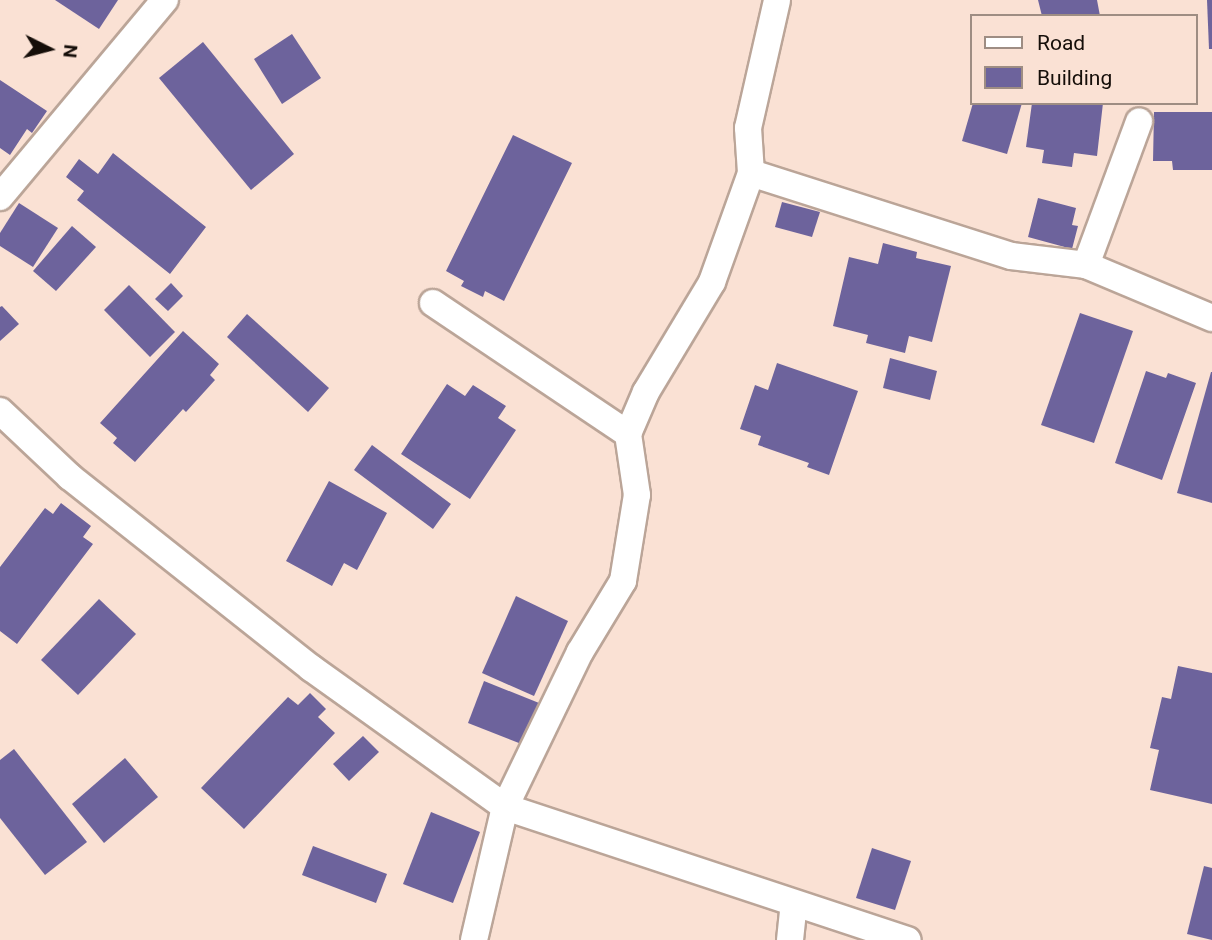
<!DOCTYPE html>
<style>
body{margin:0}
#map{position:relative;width:1212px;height:940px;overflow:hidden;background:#fae1d4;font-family:Roboto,sans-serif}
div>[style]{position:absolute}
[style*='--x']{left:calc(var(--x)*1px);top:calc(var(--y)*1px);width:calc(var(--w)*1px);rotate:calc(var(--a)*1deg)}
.building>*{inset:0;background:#6d639c}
.roads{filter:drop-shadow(2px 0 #bba598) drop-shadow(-2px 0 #bba598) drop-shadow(0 2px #bba598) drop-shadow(0 -2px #bba598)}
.minor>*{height:26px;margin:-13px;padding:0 13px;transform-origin:13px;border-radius:13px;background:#fff}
span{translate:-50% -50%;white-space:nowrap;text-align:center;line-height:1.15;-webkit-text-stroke:7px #fae1d4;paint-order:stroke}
.legend{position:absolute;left:970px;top:14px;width:228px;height:91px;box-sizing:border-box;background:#fae1d4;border:2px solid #9e8d83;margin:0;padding:9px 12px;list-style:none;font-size:21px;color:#150e09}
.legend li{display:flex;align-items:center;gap:14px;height:35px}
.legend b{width:35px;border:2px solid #9e8d83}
.north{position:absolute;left:14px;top:14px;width:70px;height:70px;-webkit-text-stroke:5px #fae1d4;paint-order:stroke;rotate:96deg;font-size:19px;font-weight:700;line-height:28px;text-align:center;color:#150e09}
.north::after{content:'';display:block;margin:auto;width:24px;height:32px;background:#150e09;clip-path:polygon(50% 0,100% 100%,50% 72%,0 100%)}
</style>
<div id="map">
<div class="building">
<div style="clip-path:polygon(55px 0,118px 0,99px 29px)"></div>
<div style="clip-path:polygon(1038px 0,1097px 0,1100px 16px,1042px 16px)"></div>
<div style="clip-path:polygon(1207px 0,1212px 0,1212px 49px,1209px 49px)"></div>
<div style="clip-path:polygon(292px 34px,321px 78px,282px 104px,254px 59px)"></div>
<div style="clip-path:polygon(203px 42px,294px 154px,251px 190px,159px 78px)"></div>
<div style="clip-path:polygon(0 80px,47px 111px,32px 133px,27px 129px,10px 155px,0 148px)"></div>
<div style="clip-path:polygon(973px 103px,1022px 103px,1007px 154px,962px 141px)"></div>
<div style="clip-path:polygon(1032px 103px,1103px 103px,1097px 156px,1074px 153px,1072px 167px,1042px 163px,1044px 150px,1026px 147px)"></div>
<div style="clip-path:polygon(1154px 112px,1212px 112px,1212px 170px,1173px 170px,1172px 161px,1153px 161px)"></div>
<div style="clip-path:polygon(513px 135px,572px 163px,504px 301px,485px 291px,483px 297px,461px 286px,464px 281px,446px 271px)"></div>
<div style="clip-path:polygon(113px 153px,206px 227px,170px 274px,77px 200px,84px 191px,66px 177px,79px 159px,98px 174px)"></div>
<div style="clip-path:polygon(1038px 198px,1076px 208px,1072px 225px,1078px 226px,1072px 249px,1028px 237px)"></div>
<div style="clip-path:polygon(782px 202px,820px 212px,812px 237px,775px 227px)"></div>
<div style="clip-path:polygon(19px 203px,58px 228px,33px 267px,0 246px,0 233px)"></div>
<div style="clip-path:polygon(72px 226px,96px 247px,56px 291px,33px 271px)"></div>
<div style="clip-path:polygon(883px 243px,917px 252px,916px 258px,951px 266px,932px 342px,909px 336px,905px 353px,866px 343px,868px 335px,833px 326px,849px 257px,878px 264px)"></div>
<div style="clip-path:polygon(171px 283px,183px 296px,168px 311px,155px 299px)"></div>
<div style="clip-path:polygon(129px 285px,175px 332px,150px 357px,104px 310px)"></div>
<div style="clip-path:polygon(2px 306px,19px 324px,0 341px,0 307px)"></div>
<div style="clip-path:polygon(1080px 313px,1133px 331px,1094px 443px,1041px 425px)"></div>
<div style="clip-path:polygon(247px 314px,329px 388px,308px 412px,227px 337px)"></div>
<div style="clip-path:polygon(183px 331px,219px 364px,210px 375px,215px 380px,186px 412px,183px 409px,135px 462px,113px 443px,117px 438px,100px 423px)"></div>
<div style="clip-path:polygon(890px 358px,937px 371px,930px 400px,883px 388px)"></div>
<div style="clip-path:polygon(777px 363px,858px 391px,829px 475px,807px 467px,809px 463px,758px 445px,761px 436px,740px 429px,755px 385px,768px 390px)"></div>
<div style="clip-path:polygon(1146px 371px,1166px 378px,1168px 373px,1196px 383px,1162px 480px,1115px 463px)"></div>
<div style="clip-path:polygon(1211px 372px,1212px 372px,1212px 503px,1177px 493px)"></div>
<div style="clip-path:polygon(447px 384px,465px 396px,473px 385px,506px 406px,498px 418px,516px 430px,470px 499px,401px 454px)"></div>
<div style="clip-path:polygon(372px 445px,451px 504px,433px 529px,354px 470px)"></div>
<div style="clip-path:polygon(329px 481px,387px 513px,357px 570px,344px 563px,332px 586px,286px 561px)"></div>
<div style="clip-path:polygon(61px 503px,91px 526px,83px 537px,93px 544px,17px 644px,0 631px,0 567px,45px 508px,53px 514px)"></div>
<div style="clip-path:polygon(516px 596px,568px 621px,534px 696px,482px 673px)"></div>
<div style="clip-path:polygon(99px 599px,136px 634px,78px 695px,41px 660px)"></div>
<div style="clip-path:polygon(1178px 666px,1212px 673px,1212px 804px,1150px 790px,1159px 750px,1150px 748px,1162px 697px,1171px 699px)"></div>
<div style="clip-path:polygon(484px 681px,549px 707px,524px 745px,468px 723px)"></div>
<div style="clip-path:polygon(310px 693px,326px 709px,318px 717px,335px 733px,244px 829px,201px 788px,288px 697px,298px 705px)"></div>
<div style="clip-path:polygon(363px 736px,379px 752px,349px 781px,333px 764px)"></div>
<div style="clip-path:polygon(14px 749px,87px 842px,45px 875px,0 818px,0 760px)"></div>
<div style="clip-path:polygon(125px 758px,158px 797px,104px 843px,72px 804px)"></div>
<div style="clip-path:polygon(431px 812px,480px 832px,453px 903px,403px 884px)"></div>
<div style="clip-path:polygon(313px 846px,387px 874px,376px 903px,302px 875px)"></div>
<div style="clip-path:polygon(872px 848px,911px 861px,895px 910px,856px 898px)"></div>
<div style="clip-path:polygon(1204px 866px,1212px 868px,1212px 940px,1187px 934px)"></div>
</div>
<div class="roads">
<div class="minor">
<div style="--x:751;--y:173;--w:45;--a:-93.8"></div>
<div style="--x:748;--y:128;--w:131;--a:-77.2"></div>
<div style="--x:0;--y:197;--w:257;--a:-50.1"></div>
<div style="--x:1086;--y:265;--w:153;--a:-69.7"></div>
<div style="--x:433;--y:303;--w:235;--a:33.9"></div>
<div style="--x:0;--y:411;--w:96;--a:43.3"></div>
<div style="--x:70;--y:477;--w:308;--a:38.4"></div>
<div style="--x:311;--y:668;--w:239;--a:35.6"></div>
<div style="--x:505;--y:807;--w:424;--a:18.3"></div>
<div style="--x:474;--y:940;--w:137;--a:-76.9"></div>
<div style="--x:505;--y:807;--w:172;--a:-64.2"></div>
<div style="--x:580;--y:652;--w:83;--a:-58.8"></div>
<div style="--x:623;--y:581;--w:87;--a:-80.8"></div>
<div style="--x:637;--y:495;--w:62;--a:-98.4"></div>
<div style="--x:628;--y:434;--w:46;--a:-66.8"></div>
<div style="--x:646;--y:392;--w:128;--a:-59"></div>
<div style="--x:712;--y:282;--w:116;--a:-70.3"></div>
<div style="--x:751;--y:173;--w:273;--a:17.7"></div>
<div style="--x:1011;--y:256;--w:76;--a:6.8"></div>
<div style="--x:1086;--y:265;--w:137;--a:22.8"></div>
<div style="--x:790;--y:940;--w:36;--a:-84"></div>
</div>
</div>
<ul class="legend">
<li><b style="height:9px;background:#fff"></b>Road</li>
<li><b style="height:19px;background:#6d639c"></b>Building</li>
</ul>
<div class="north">N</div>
</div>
